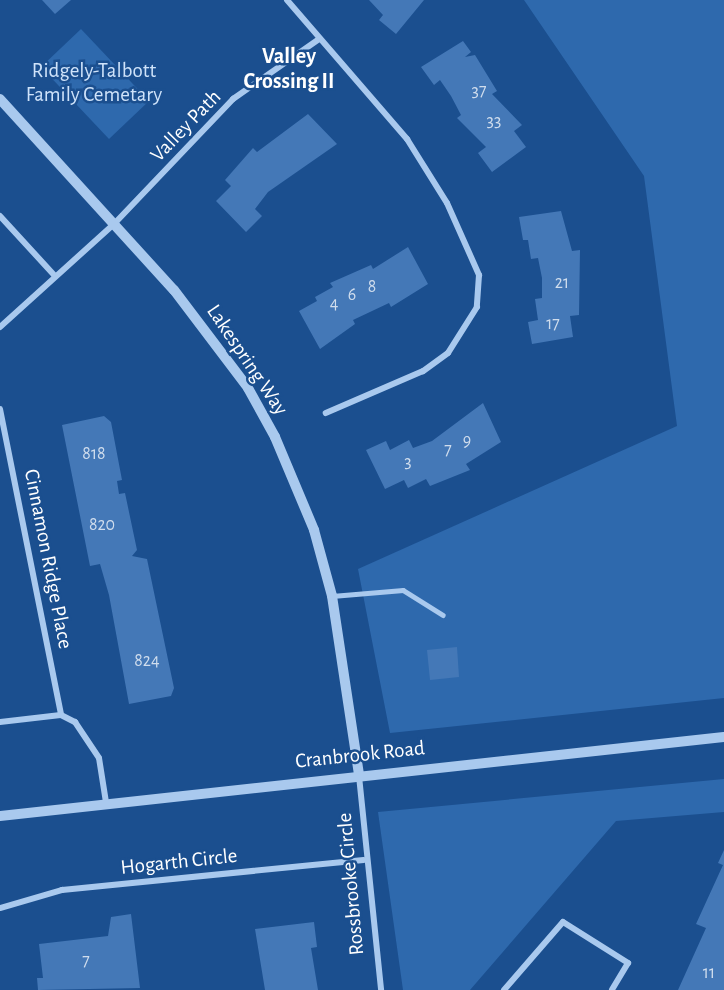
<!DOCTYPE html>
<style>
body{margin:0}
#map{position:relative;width:724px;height:990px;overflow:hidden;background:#1b4f8f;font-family:"Alegreya Sans",sans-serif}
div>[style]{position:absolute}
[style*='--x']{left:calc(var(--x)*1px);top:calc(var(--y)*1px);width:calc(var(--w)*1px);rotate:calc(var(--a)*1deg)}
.green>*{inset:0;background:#2e69ad}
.building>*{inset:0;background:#4478b7}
.service>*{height:4.5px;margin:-2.25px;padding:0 2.25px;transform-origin:2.25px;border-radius:2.25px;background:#a9c9ee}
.minor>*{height:6px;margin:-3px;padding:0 3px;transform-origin:3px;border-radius:3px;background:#a9c9ee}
.tertiary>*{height:10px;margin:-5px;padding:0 5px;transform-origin:5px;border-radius:5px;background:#a9c9ee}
span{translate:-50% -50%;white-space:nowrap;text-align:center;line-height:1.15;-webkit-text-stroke:5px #1b4f8f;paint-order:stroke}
.number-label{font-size:18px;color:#d0dded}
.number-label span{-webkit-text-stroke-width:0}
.park-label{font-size:21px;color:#cfe3fa}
.street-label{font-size:21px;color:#fff}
.neighbourhood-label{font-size:22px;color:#fff;font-weight:700}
</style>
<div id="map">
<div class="green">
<div style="clip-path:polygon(524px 0,724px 0,724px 698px,390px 733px,358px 569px,677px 426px,644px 176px)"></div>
<div style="clip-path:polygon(81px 29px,149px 101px,109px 139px,41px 67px)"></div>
<div style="clip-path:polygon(724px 779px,724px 812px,616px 821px,470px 990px,403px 990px,378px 812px)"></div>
</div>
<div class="building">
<div style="clip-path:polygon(42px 0,71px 0,55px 14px)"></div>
<div style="clip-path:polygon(369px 0,424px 0,396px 34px,379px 20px,383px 15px)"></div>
<div style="clip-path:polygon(463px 41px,471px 52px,465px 57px,475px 55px,497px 91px,492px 94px,522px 125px,514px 131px,526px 147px,492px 172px,478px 153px,486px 147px,457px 118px,461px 115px,451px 96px,440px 80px,434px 85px,421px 67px)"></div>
<div style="clip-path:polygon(308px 114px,337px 144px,268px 192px,255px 209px,262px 216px,246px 232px,216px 201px,231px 186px,225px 180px,253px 148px,257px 152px)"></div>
<div style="clip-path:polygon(561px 211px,572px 251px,580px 250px,579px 315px,570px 316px,573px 337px,532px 344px,528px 322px,538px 320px,535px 299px,542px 298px,542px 278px,538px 258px,531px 259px,528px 240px,523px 240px,519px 217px)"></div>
<div style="clip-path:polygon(408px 247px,428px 284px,391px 307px,389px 303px,353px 320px,355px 324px,320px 349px,299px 311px,317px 301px,315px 297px,333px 287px,330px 283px,371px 265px,373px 269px)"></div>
<div style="clip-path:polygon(483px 403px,501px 442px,466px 464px,470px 470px,430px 486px,426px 479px,408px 488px,404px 480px,385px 489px,366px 450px,386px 441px,390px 450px,409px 440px,413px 448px,432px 441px)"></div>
<div style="clip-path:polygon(104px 416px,111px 422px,122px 480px,117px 481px,119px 494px,125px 493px,137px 550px,132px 556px,147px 559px,174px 688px,171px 696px,129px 704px,109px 595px,100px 564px,90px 566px,62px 425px)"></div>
<div style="clip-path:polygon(457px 647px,459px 677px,430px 680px,427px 650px)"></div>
<div style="clip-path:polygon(724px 850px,724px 990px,678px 990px,706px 928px,696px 924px,723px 865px,718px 863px)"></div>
<div style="clip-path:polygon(131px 914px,140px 988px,38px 990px,37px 978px,43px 978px,39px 944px,108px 936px,111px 917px)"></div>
<div style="clip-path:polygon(314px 922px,317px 947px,311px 948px,318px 990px,265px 990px,255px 929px)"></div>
</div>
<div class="service">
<div style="--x:332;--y:596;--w:71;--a:-4.8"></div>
<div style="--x:403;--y:590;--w:47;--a:32"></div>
</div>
<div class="minor">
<div style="--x:287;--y:0;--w:184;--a:49.2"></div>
<div style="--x:407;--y:139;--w:75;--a:58"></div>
<div style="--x:447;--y:203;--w:79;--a:66"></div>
<div style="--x:479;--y:275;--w:32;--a:94"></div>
<div style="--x:477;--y:307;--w:54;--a:122.2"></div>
<div style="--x:448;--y:353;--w:31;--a:144"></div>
<div style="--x:423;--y:371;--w:106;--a:156.6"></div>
<div style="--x:0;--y:216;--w:81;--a:47.5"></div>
<div style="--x:0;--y:327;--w:154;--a:-42.1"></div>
<div style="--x:114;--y:224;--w:173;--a:-46.4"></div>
<div style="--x:233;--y:99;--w:105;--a:-34.9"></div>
<div style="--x:0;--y:409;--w:312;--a:78.7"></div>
<div style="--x:0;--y:722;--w:61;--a:-6.5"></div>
<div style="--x:61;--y:715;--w:16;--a:27"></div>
<div style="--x:75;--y:722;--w:43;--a:56.3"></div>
<div style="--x:99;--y:758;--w:45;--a:81"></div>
<div style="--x:359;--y:776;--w:215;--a:84.1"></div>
<div style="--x:0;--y:908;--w:65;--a:-16.2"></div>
<div style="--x:62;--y:890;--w:303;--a:-5.7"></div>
<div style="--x:504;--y:990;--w:90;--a:-49.1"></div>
<div style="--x:563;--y:922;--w:77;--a:32.2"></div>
<div style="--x:628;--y:963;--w:31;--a:121"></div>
</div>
<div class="tertiary">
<div style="--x:0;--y:99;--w:258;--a:47.7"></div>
<div style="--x:174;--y:290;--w:123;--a:52.9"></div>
<div style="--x:248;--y:388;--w:56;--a:61.1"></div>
<div style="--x:275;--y:437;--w:101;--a:67.2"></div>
<div style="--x:314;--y:530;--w:68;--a:74.7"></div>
<div style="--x:332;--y:596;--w:181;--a:81.4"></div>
<div style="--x:0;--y:816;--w:728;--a:-6.23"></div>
</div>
<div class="number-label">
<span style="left:479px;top:91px">37</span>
<span style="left:494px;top:121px">33</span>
<span style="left:562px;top:283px">21</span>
<span style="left:372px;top:287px">8</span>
<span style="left:352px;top:295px">6</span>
<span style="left:334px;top:304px">4</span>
<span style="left:553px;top:324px">17</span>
<span style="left:467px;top:441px">9</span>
<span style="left:448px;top:450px">7</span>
<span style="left:94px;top:454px">818</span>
<span style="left:408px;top:462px">3</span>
<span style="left:102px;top:525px">820</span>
<span style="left:147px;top:661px">824</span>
<span style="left:86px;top:961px">7</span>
<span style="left:709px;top:973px">11</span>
</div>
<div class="park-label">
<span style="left:94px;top:83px">Ridgely-Talbott<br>Family Cemetary</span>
</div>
<div class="street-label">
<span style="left:186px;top:126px;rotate:-46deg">Valley Path</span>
<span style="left:247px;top:360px;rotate:56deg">Lakespring Way</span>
<span style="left:48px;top:559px;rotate:79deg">Cinnamon Ridge Place</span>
<span style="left:360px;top:755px;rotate:-6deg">Cranbrook Road</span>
<span style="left:179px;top:862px;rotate:-6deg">Hogarth Circle</span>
<span style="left:351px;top:884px;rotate:-95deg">Rossbrooke Circle</span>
</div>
<div class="neighbourhood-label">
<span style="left:289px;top:69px">Valley<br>Crossing II</span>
</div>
</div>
